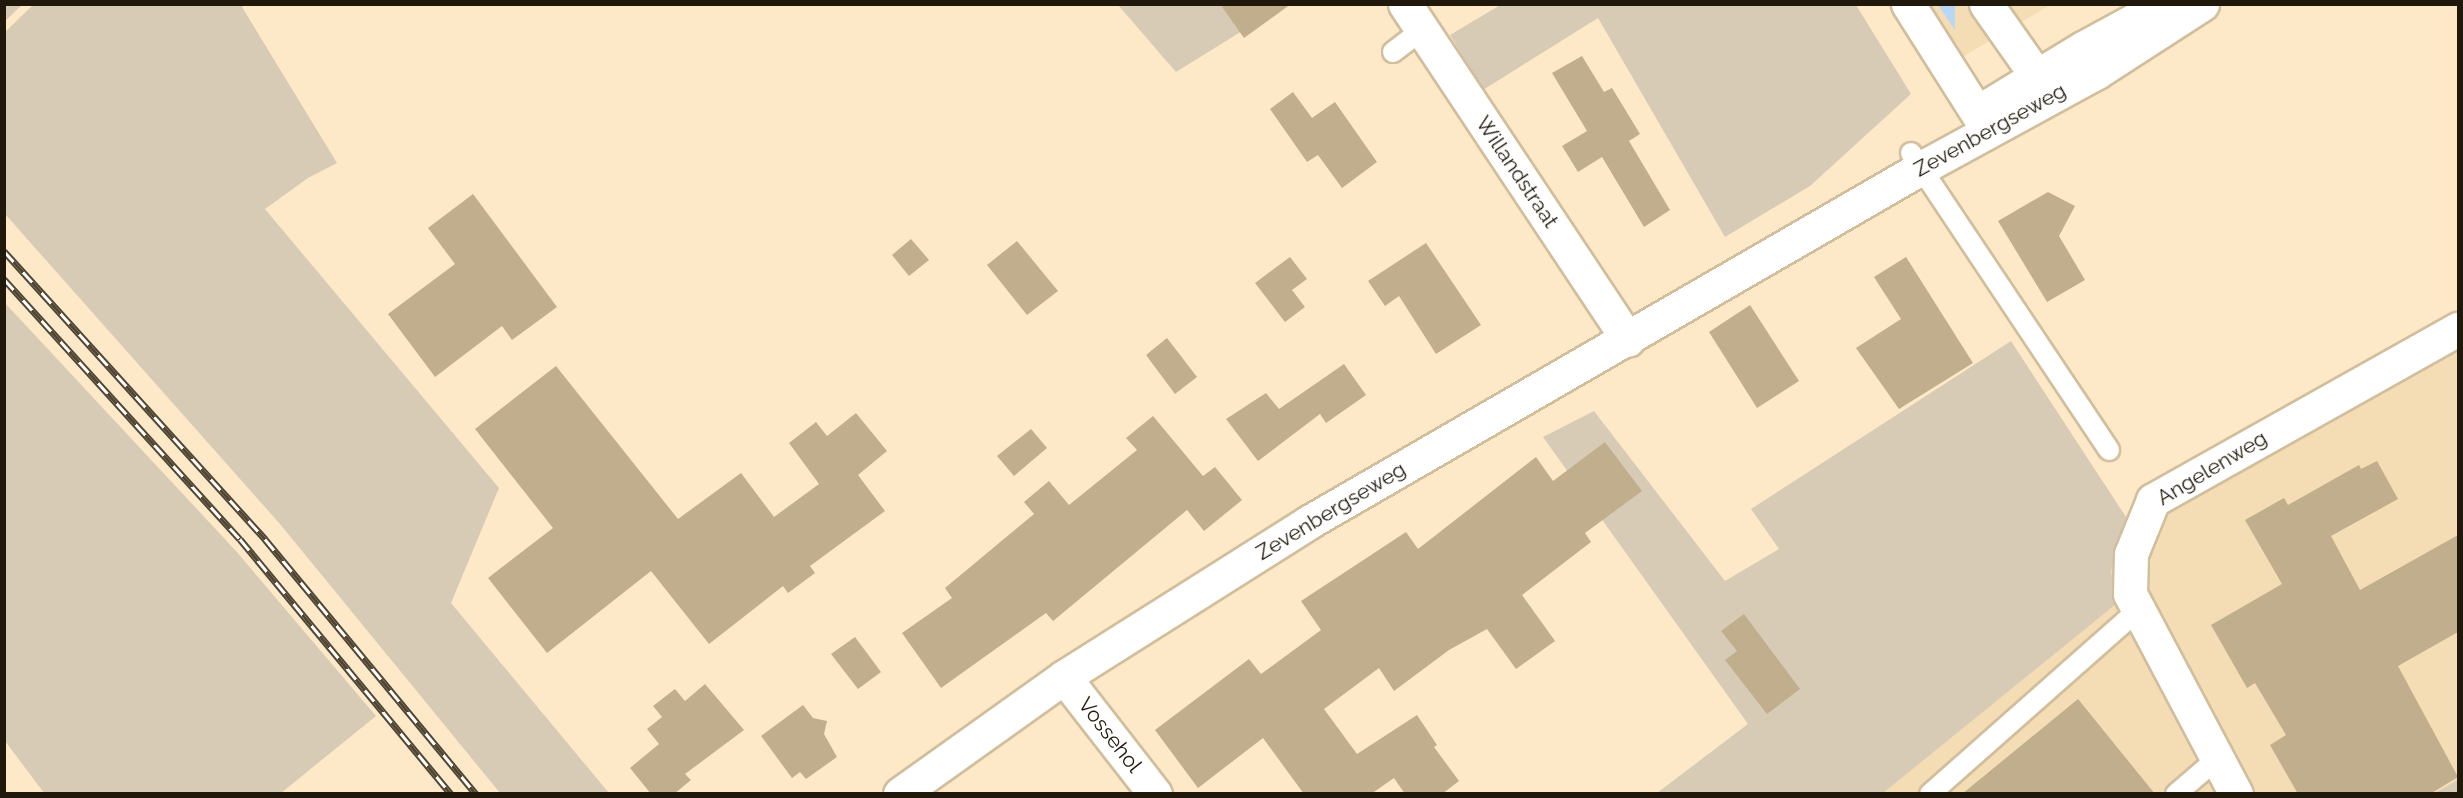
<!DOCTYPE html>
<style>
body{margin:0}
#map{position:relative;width:2463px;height:798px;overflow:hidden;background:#fde9c7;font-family:Raleway,sans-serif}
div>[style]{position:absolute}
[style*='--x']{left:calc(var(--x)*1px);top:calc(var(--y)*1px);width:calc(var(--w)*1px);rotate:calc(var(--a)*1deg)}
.built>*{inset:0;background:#f4dcb4}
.green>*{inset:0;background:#d8cbb6}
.water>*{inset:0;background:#b9d7f5}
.building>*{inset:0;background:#c1ae8d}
.roads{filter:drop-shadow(2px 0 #d1be9d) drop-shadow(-2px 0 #d1be9d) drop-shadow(0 2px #d1be9d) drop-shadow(0 -2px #d1be9d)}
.service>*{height:20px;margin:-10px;padding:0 10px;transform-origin:10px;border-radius:10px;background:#fff}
.minor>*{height:33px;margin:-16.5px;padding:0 16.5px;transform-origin:16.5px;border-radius:16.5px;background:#fff}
.tertiary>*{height:33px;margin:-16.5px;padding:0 16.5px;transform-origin:16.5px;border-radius:16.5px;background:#fff}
.rail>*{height:7px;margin-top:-3.5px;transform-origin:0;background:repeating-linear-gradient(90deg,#fff 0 14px,#504635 0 28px);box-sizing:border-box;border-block:2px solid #504635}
span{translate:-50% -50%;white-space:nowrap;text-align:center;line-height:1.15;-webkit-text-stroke:5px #fff;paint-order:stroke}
.street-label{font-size:21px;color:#1f180b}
.frame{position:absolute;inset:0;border:6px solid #1f180b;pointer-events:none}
</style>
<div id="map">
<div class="built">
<div style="clip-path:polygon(1887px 5px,2050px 5px,1932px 75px)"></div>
<div style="clip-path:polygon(2458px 351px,2458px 793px,1788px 793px,1749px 725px)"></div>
</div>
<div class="green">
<div style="clip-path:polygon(5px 4px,22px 4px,22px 5px,5px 21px)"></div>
<div style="clip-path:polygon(34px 4px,245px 5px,242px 7px,337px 163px,308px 178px,265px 209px,499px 488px,451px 603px,609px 793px,500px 793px,280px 524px,5px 214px,5px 32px)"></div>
<div style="clip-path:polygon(1502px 4px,1856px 5px,1911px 94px,1810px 186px,1725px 237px,1598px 18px,1483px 90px,1450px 35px)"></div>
<div style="clip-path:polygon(1118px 5px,1284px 5px,1176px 72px)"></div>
<div style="clip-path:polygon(5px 303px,236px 551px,376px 716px,281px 793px,44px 793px,5px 741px)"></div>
<div style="clip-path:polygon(2011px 341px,2126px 517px,2111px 571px,2116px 604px,1883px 793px,1657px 793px,1748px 724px,1543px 437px,1594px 411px,1725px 581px,1779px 549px,1751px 509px)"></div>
<div style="clip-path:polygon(2458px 780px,2458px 793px,2435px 793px)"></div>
</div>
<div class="water">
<div style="clip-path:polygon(1938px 5px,1955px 5px,1955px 30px)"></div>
</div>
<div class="building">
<div style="clip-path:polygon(1220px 4px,1291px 4px,1244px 38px)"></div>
<div style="clip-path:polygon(1582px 56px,1604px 92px,1612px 88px,1640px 134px,1629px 141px,1670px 210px,1644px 227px,1602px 157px,1578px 172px,1562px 146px,1587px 131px,1552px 73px)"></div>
<div style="clip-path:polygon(1293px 92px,1312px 118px,1335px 102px,1377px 162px,1342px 188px,1318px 155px,1307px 162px,1270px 109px)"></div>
<div style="clip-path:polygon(2048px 192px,2075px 206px,2059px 236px,2085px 280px,2047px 302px,1998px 221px)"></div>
<div style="clip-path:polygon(473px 194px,557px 307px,512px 340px,502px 326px,435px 377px,388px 314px,455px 264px,428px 228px)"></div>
<div style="clip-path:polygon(911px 239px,929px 260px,909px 276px,892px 255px)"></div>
<div style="clip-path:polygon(1017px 241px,1058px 291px,1027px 315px,987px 265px)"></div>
<div style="clip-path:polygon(1426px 243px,1481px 325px,1436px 354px,1399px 296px,1385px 306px,1368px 281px)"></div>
<div style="clip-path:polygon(1290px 257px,1307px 279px,1292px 290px,1305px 307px,1285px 322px,1255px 283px)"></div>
<div style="clip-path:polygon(1906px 257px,1973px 363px,1899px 409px,1856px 348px,1901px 319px,1874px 277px)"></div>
<div style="clip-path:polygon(1750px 305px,1799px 381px,1757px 408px,1709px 332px)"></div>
<div style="clip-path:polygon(1167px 338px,1197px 377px,1175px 394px,1146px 355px)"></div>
<div style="clip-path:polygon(1344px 364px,1366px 395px,1326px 423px,1320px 414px,1258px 461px,1226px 419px,1266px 393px,1279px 409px)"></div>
<div style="clip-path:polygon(556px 366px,678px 519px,741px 473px,774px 517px,819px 484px,789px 443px,816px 422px,827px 436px,856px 413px,887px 451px,858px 475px,885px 511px,810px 566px,815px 573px,788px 593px,783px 586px,709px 644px,651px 571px,547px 653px,488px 578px,553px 528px,475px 429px)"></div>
<div style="clip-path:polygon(1153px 416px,1203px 476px,1215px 467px,1242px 500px,1204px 531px,1187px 510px,1053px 621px,1046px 613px,941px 688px,902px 633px,952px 598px,945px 588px,1034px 514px,1024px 502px,1049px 481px,1069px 505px,1137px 450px,1126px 438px)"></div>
<div style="clip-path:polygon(1031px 429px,1047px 448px,1014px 476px,997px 456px)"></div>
<div style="clip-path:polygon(1605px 442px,1642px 491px,1585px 533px,1591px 542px,1522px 595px,1555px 641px,1516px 669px,1487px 629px,1449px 650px,1394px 691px,1379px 668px,1324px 709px,1357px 754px,1417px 715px,1437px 745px,1434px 747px,1459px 781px,1442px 794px,1405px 794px,1394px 778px,1371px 794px,1304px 794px,1263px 738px,1198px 788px,1155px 730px,1249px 659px,1261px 674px,1321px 630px,1301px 601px,1406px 532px,1418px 549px,1536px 457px,1553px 481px)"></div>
<div style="clip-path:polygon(2377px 461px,2398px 499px,2331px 536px,2360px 590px,2458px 535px,2458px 632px,2398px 666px,2458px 777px,2430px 794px,2298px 794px,2270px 745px,2286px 735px,2255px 683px,2247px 688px,2211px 625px,2282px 584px,2245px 520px,2284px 498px,2288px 505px,2359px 465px,2361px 469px)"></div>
<div style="clip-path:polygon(1744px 614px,1800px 689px,1767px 714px,1725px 660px,1737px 651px,1721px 631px)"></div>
<div style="clip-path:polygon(855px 637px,881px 672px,858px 689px,831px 654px)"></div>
<div style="clip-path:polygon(705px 684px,744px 730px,685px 774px,691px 780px,674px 794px,651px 794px,630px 768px,659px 744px,647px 729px,662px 717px,653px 706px,675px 689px,685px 701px)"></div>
<div style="clip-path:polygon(2078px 699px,2155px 794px,1962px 794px)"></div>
<div style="clip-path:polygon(803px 705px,813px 718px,827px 721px,824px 734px,837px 757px,806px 779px,800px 772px,792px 778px,761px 736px)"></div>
</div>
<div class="roads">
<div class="service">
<div style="--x:1393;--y:52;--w:36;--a:-37"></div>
<div style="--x:1911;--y:153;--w:357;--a:56.3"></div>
<div style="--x:1930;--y:794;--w:275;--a:-41.5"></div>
<div style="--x:2176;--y:794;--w:54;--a:-40.5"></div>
</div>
<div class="minor">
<div style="--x:1405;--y:4;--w:403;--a:56.4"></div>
<div style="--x:1908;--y:4;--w:149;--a:57.6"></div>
<div style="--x:1986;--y:4;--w:111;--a:54.9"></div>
<div style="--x:1064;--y:677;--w:148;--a:52.1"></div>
<div style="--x:2236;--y:794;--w:226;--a:-117.9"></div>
<div style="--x:2130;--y:594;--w:40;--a:-88.6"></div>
<div style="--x:2131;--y:554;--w:58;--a:-67.8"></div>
<div style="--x:2153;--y:500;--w:350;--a:-29.3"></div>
</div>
<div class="tertiary">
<div style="--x:1981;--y:110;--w:119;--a:-31.3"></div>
<div style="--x:2083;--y:48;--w:92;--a:-28.5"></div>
<div style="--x:900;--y:794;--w:201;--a:-35.5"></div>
<div style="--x:1064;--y:677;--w:290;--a:-32.3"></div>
<div style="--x:1309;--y:522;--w:707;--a:-30.05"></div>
<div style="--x:1921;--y:168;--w:200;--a:-28.6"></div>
<div style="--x:2097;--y:72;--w:125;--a:-32.9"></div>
</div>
</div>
<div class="rail">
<div style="--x:4;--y:251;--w:389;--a:47.8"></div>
<div style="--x:265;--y:539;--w:331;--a:50.4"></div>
<div style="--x:4;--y:279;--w:351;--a:47.8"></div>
<div style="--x:240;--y:539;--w:331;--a:50.4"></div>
</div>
<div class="street-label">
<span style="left:1990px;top:130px;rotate:-29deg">Zevenbergseweg</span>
<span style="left:1517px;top:172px;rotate:56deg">Willandstraat</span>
<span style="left:2212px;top:468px;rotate:-31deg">Angelenweg</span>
<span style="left:1331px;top:511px;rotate:-31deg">Zevenbergseweg</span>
<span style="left:1110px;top:735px;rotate:52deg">Vossehol</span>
</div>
<div class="frame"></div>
</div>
